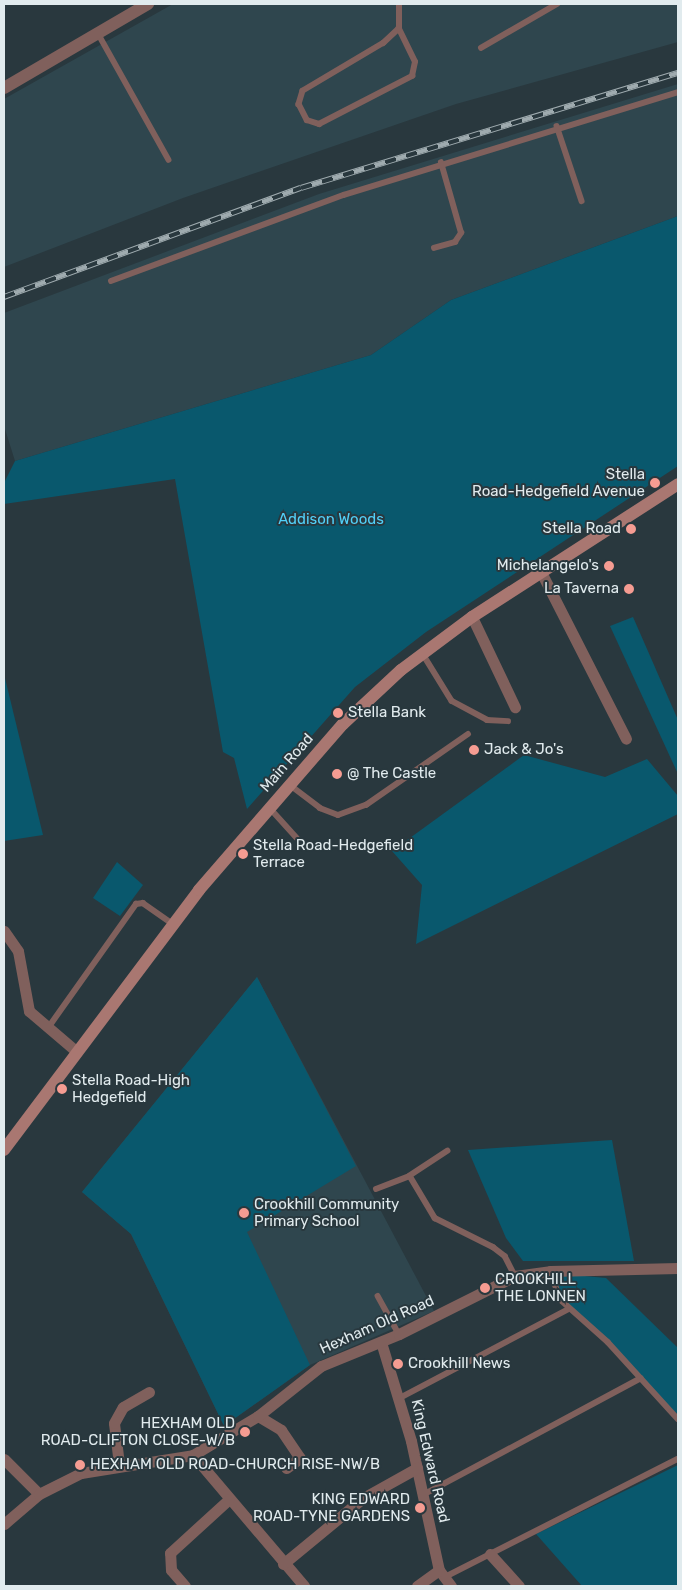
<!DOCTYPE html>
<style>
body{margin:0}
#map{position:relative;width:682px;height:1590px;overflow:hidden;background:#29383e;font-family:Rubik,sans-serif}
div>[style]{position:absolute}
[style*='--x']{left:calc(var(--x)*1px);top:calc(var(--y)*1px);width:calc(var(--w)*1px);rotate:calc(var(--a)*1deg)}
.built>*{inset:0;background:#2f464e}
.green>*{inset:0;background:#09586d}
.service>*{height:5.5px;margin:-2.75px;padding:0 2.75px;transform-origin:2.75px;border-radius:2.75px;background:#80605c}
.minor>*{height:11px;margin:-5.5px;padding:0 5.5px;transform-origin:5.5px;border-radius:5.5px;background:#80605c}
.tertiary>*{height:12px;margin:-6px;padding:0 6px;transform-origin:6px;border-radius:6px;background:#80605c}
.secondary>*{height:12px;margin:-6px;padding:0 6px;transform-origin:6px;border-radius:6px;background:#a97771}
.rail>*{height:5.5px;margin-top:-2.75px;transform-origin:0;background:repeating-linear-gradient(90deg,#29383e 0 11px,#9fabaf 0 22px);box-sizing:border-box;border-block:1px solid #9fabaf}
.dots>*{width:14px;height:14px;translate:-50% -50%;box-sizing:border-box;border:2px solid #29383e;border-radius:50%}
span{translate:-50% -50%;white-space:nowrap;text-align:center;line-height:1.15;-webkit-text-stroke:4px #29383e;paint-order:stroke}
.poi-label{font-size:15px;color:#e1ebee}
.right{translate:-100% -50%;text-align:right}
.left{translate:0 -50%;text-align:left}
.park-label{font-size:15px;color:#51d0f8}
.street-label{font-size:15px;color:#e1ebee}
.frame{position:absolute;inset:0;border:5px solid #e1ebee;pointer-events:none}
</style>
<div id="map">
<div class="built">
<div style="clip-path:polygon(173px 4px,678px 4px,678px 42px,456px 104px,183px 198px,4px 267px,4px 99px)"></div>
<div style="clip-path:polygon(678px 84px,678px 216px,451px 300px,371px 355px,15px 461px,4px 426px,4px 313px,319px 194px)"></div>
<div style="clip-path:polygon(257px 977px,434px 1311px,310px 1365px,224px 1426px,131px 1234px,82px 1192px)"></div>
</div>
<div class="green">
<div style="clip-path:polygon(678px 216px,678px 466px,426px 632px,355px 687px,247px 809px,234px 758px,223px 752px,175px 479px,4px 504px,5px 481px,15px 461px,371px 355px,451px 300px)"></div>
<div style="clip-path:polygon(633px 617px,678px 720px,678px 774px,610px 626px)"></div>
<div style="clip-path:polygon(4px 674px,43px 835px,4px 841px)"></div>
<div style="clip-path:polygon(524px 755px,605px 777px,647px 759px,678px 796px,678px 814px,416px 944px,422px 885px,392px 851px)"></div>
<div style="clip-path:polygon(117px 862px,143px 885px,120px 916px,93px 898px)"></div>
<div style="clip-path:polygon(257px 977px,356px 1166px,247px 1232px,310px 1365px,224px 1426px,131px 1234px,82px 1192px)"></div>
<div style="clip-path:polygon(612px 1140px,634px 1261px,523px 1261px,506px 1238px,468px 1150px)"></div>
<div style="clip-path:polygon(553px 1273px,606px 1278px,678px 1348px,678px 1415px,563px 1299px)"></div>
<div style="clip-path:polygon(678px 1465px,678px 1586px,582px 1586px,536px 1534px)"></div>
</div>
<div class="service">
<div style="--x:399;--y:29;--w:21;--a:137"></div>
<div style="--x:384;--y:43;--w:94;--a:149.3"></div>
<div style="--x:303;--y:91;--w:14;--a:107"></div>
<div style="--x:299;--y:104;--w:18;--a:63"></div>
<div style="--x:307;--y:120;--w:13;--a:18"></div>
<div style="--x:319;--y:124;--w:105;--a:-27.3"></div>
<div style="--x:412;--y:76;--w:14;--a:-78"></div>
<div style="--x:415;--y:62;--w:37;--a:-116"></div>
<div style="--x:399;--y:29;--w:25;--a:-90"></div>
<div style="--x:98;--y:33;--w:145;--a:60.8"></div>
<div style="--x:481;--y:48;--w:88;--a:-30.1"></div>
<div style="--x:557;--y:126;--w:79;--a:71.6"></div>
<div style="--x:434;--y:248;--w:22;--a:-16"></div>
<div style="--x:455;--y:242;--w:11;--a:-56"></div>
<div style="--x:461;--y:233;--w:73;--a:-105.9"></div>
<div style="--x:111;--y:281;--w:248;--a:-20.3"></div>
<div style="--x:344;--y:195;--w:350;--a:-17.1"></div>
<div style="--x:423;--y:654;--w:55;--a:58.3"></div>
<div style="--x:452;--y:701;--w:40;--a:28"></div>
<div style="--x:487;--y:720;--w:21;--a:3"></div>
<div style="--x:290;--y:785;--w:38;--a:37"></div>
<div style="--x:320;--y:808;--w:19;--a:21"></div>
<div style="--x:338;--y:815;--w:30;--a:-20"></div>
<div style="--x:366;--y:805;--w:124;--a:-34.8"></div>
<div style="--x:270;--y:808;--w:40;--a:48"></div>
<div style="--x:48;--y:1028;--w:152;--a:-54.6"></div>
<div style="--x:136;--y:904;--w:7;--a:-8"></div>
<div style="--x:143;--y:903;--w:37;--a:35"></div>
<div style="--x:448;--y:1151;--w:45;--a:146.7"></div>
<div style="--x:410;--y:1176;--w:49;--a:59.2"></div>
<div style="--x:435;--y:1218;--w:65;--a:26.6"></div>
<div style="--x:493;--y:1247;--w:15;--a:37"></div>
<div style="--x:505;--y:1256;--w:22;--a:63"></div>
<div style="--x:376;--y:1189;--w:36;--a:-21"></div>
<div style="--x:550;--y:1271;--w:31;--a:69"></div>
<div style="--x:561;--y:1300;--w:63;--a:41.8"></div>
<div style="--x:608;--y:1342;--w:104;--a:47.7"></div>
<div style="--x:378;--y:1296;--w:43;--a:61.1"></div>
<div style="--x:400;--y:1398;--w:191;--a:-27.8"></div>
<div style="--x:423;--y:1495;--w:247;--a:-28.2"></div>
<div style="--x:443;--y:1578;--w:263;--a:-26.9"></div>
</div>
<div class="minor">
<div style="--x:541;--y:572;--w:187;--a:63"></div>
<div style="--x:472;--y:617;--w:100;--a:64.5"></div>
<div style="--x:4;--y:931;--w:24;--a:55"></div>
<div style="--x:18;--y:951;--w:61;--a:79.6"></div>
<div style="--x:29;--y:1011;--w:63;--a:40.5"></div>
<div style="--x:381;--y:1342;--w:103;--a:73.1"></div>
<div style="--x:411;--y:1441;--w:132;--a:77.8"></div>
<div style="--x:439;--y:1570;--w:20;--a:53"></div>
<div style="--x:258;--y:1416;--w:27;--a:31"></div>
<div style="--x:281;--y:1430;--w:34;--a:56"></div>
<div style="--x:300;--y:1458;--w:17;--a:144"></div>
<div style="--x:193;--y:1455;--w:172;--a:49.7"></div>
<div style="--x:4;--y:1459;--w:49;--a:45"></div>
<div style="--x:119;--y:1464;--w:41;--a:-97"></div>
<div style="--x:114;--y:1423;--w:18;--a:-61"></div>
<div style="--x:123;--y:1407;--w:30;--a:-30"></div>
<div style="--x:4;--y:1524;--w:46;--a:-40.6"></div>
<div style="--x:39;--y:1494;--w:47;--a:-26.6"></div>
<div style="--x:81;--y:1473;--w:113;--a:-9.1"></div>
<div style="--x:193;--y:1455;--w:76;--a:-31"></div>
<div style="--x:258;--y:1416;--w:80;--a:-38.4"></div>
<div style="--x:321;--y:1366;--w:84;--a:-22.3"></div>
<div style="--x:399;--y:1334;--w:130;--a:-26.6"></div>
<div style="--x:515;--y:1276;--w:35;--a:-8"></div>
<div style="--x:550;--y:1271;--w:128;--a:-1.3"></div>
<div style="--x:490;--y:1554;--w:43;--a:47.8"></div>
<div style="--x:283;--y:1564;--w:104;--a:-39.5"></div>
<div style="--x:363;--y:1498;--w:62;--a:-29.1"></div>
<div style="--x:185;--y:1586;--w:21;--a:-131"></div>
<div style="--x:171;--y:1570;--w:17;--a:-93"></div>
<div style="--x:170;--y:1553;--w:79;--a:-42.4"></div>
<div style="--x:417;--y:1586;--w:27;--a:-36"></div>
</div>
<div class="tertiary">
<div style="--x:4;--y:88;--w:167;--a:-30.3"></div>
</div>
<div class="secondary">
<div style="--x:4;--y:1150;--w:325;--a:-53.1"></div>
<div style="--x:199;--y:890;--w:220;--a:-49.1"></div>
<div style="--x:343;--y:724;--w:79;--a:-43"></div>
<div style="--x:401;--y:670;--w:89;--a:-36.7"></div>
<div style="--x:472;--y:617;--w:245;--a:-32.8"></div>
</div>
<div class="rail">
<div style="--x:4;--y:297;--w:316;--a:-20.2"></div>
<div style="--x:301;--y:188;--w:394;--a:-17"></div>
</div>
<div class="dots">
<div style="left:655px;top:483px;background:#f59c92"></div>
<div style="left:631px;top:529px;background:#f59c92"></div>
<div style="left:609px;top:566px;background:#f59c92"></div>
<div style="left:629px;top:589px;background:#f59c92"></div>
<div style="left:338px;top:713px;background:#f59c92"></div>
<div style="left:474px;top:750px;background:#f59c92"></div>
<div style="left:337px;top:774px;background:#f59c92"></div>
<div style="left:243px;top:854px;background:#f59c92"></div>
<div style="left:62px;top:1089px;background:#f59c92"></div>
<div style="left:244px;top:1213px;background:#f59c92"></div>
<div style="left:485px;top:1288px;background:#f59c92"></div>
<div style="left:398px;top:1364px;background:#f59c92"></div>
<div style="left:245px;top:1432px;background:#f59c92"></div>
<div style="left:80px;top:1465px;background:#f59c92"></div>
<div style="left:420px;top:1508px;background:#f59c92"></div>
</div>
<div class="poi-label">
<span class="right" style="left:645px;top:483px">Stella<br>Road-Hedgefield Avenue</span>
<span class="right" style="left:621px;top:529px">Stella Road</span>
<span class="right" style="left:599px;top:566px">Michelangelo's</span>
<span class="right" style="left:619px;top:589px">La Taverna</span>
<span class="left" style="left:348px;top:713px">Stella Bank</span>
<span class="left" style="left:484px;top:750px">Jack &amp; Jo's</span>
<span class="left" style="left:347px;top:774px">@ The Castle</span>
<span class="left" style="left:253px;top:854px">Stella Road-Hedgefield<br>Terrace</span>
<span class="left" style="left:72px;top:1089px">Stella Road-High<br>Hedgefield</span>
<span class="left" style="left:254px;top:1213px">Crookhill Community<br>Primary School</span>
<span class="left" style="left:495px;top:1288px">CROOKHILL<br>THE LONNEN</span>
<span class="left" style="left:408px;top:1364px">Crookhill News</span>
<span class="right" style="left:235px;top:1432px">HEXHAM OLD<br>ROAD-CLIFTON CLOSE-W/B</span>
<span class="left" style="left:90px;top:1465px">HEXHAM OLD ROAD-CHURCH RISE-NW/B</span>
<span class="right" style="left:410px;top:1508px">KING EDWARD<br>ROAD-TYNE GARDENS</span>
</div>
<div class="park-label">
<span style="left:331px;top:520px">Addison Woods</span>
</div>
<div class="street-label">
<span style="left:287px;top:763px;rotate:-49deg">Main Road</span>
<span style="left:377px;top:1325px;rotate:-24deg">Hexham Old Road</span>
<span style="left:430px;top:1461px;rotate:77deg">King Edward Road</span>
</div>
<div class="frame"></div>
</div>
